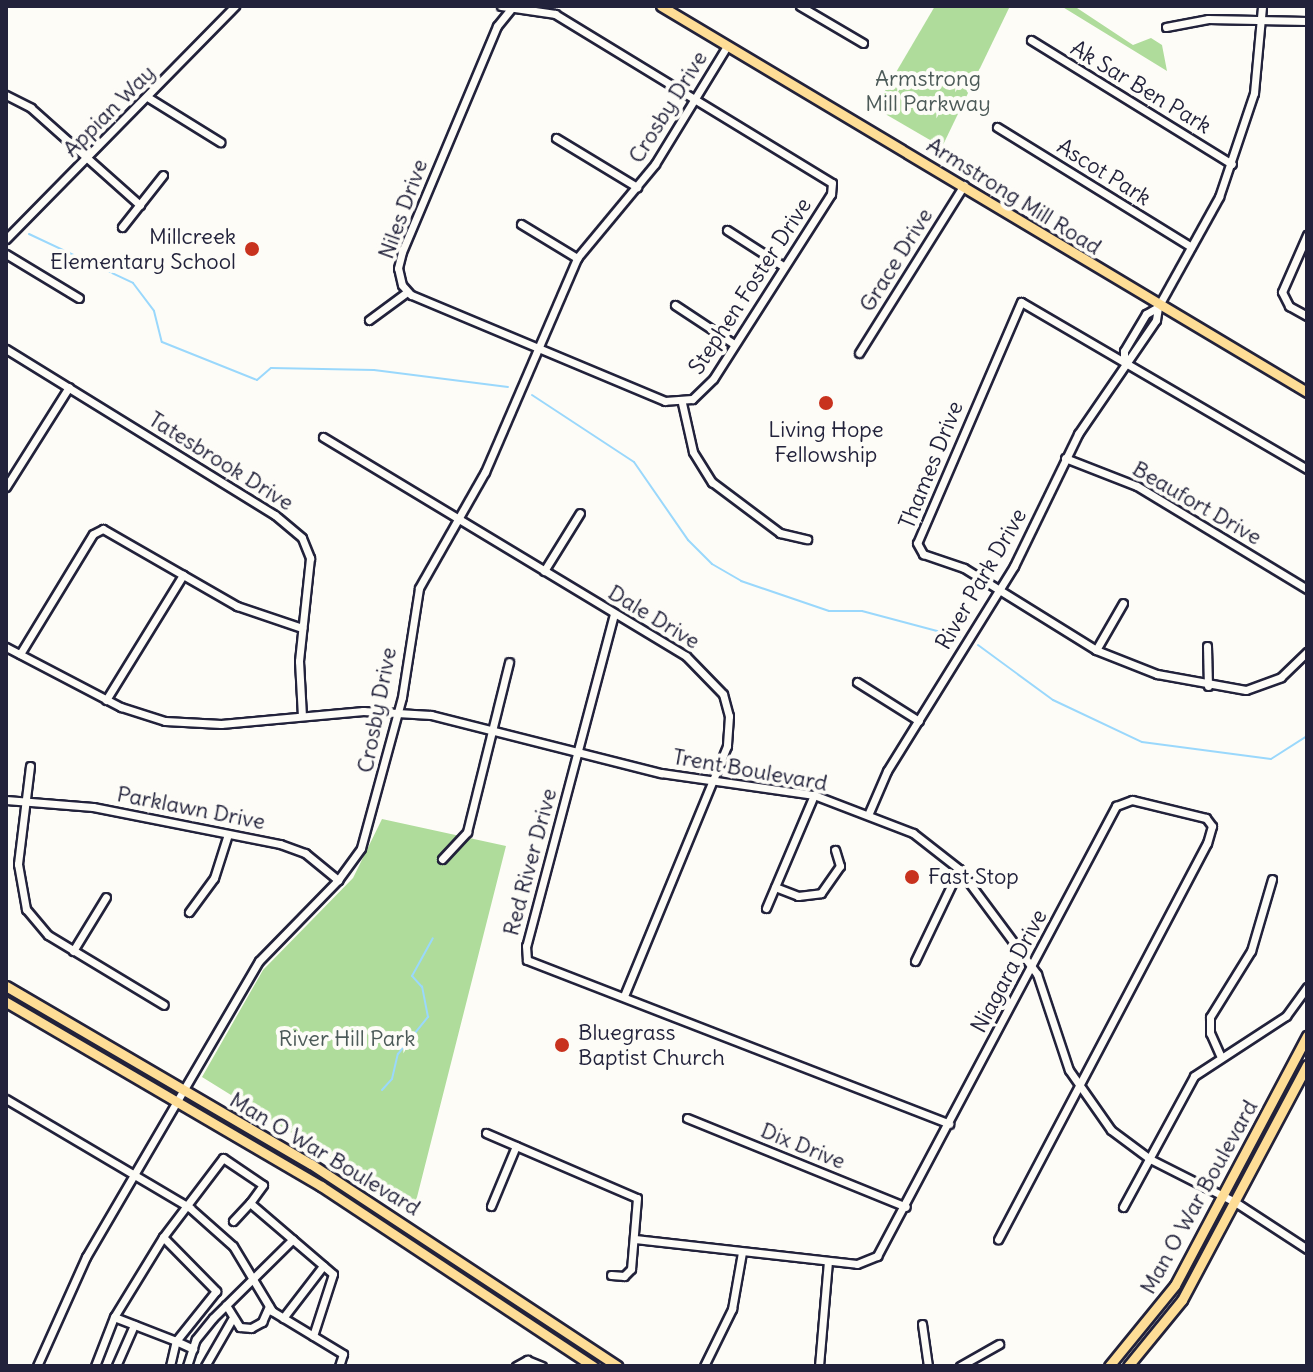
<!DOCTYPE html>
<style>
body{margin:0}
#map{position:relative;width:1313px;height:1372px;overflow:hidden;background:#fdfcf7;font-family:Delius,sans-serif}
div>[style]{position:absolute}
[style*='--x']{left:calc(var(--x)*1px);top:calc(var(--y)*1px);width:calc(var(--w)*1px);rotate:calc(var(--a)*1deg)}
.green>*{inset:0;background:#afdc9b}
.stream>*{height:2px;margin:-1px;padding:0 1px;transform-origin:1px;border-radius:1px;background:#9ad8fc}
.roads{filter:drop-shadow(2px 0 #22223b) drop-shadow(-2px 0 #22223b) drop-shadow(0 2px #22223b) drop-shadow(0 -2px #22223b)}
.minor>*{height:7px;margin:-3.5px;padding:0 3.5px;transform-origin:3.5px;border-radius:3.5px;background:#fdfcf7}
.major>*{height:9px;margin:-4.5px;padding:0 4.5px;transform-origin:4.5px;border-radius:4.5px;background:#fedd96}
.dots>*{width:22px;height:22px;translate:-50% -50%;box-sizing:border-box;border:4px solid #fdfcf7;border-radius:50%}
span{translate:-50% -50%;white-space:nowrap;text-align:center;line-height:1.15;-webkit-text-stroke:8px #fdfcf7;paint-order:stroke}
.park-label{font-size:22px;color:#4c5a58}
.street-label{font-size:22px;color:#22223b}
.poi-label{font-size:22px;color:#22223b}
.right{translate:-100% -50%;text-align:right}
.left{translate:0 -50%;text-align:left}
.frame{position:absolute;inset:0;border:8px solid #22223b;pointer-events:none}
</style>
<div id="map">
<div class="green">
<div style="clip-path:polygon(935px 6px,1010px 6px,942px 147px,875px 108px)"></div>
<div style="clip-path:polygon(1061px 6px,1074px 6px,1133px 45px,1151px 38px,1162px 45px,1167px 71px)"></div>
<div style="clip-path:polygon(382px 819px,506px 846px,414px 1209px,202px 1077px,263px 970px,353px 878px)"></div>
</div>
<div class="stream">
<div style="--x:6;--y:222;--w:1;--a:0"></div>
<div style="--x:29;--y:234;--w:115;--a:25.2"></div>
<div style="--x:133;--y:283;--w:35;--a:53"></div>
<div style="--x:154;--y:311;--w:32;--a:76"></div>
<div style="--x:162;--y:342;--w:102;--a:21.8"></div>
<div style="--x:257;--y:380;--w:18;--a:-41"></div>
<div style="--x:271;--y:368;--w:103;--a:1.1"></div>
<div style="--x:374;--y:370;--w:135;--a:7.2"></div>
<div style="--x:532;--y:395;--w:122;--a:33.3"></div>
<div style="--x:634;--y:462;--w:95;--a:55.3"></div>
<div style="--x:688;--y:540;--w:34;--a:45"></div>
<div style="--x:712;--y:564;--w:34;--a:30"></div>
<div style="--x:741;--y:581;--w:93;--a:18.8"></div>
<div style="--x:829;--y:611;--w:33;--a:0"></div>
<div style="--x:862;--y:611;--w:101;--a:14.9"></div>
<div style="--x:978;--y:645;--w:93;--a:36.3"></div>
<div style="--x:1053;--y:700;--w:98;--a:25.3"></div>
<div style="--x:1142;--y:742;--w:130;--a:7.5"></div>
<div style="--x:1271;--y:759;--w:43;--a:-32.6"></div>
<div style="--x:382;--y:1090;--w:15;--a:-48"></div>
<div style="--x:392;--y:1079;--w:26;--a:-77"></div>
<div style="--x:398;--y:1054;--w:48;--a:-51"></div>
<div style="--x:428;--y:1017;--w:31;--a:-101"></div>
<div style="--x:422;--y:987;--w:15;--a:-132"></div>
<div style="--x:412;--y:976;--w:43;--a:-61.1"></div>
</div>
<div class="roads">
<div class="minor">
<div style="--x:501;--y:6;--w:55;--a:8.4"></div>
<div style="--x:555;--y:14;--w:324;--a:31.4"></div>
<div style="--x:832;--y:183;--w:11;--a:95"></div>
<div style="--x:831;--y:194;--w:219;--a:122.5"></div>
<div style="--x:713;--y:379;--w:29;--a:136"></div>
<div style="--x:692;--y:399;--w:27;--a:176"></div>
<div style="--x:665;--y:401;--w:275;--a:-157.3"></div>
<div style="--x:411;--y:295;--w:13;--a:-132"></div>
<div style="--x:402;--y:285;--w:17;--a:-103"></div>
<div style="--x:398;--y:268;--w:16;--a:-76"></div>
<div style="--x:402;--y:252;--w:245;--a:-67.2"></div>
<div style="--x:497;--y:26;--w:21;--a:-51"></div>
<div style="--x:800;--y:6;--w:73;--a:30.4"></div>
<div style="--x:1166;--y:27;--w:43;--a:-10.8"></div>
<div style="--x:1208;--y:19;--w:99;--a:1.2"></div>
<div style="--x:1031;--y:40;--w:236;--a:31.7"></div>
<div style="--x:6;--y:95;--w:28;--a:27"></div>
<div style="--x:31;--y:108;--w:146;--a:41.7"></div>
<div style="--x:149;--y:98;--w:84;--a:31.8"></div>
<div style="--x:997;--y:127;--w:228;--a:31.7"></div>
<div style="--x:556;--y:138;--w:95;--a:31.2"></div>
<div style="--x:521;--y:224;--w:66;--a:31.3"></div>
<div style="--x:122;--y:227;--w:66;--a:-51.7"></div>
<div style="--x:727;--y:230;--w:67;--a:32.7"></div>
<div style="--x:1307;--y:235;--w:62;--a:113.7"></div>
<div style="--x:1282;--y:292;--w:16;--a:63"></div>
<div style="--x:1289;--y:306;--w:21;--a:29"></div>
<div style="--x:6;--y:239;--w:327;--a:-45.5"></div>
<div style="--x:6;--y:254;--w:85;--a:31.1"></div>
<div style="--x:675;--y:305;--w:71;--a:33.5"></div>
<div style="--x:369;--y:320;--w:47;--a:-36.4"></div>
<div style="--x:6;--y:349;--w:316;--a:31.7"></div>
<div style="--x:275;--y:515;--w:35;--a:40"></div>
<div style="--x:302;--y:538;--w:22;--a:68"></div>
<div style="--x:310;--y:558;--w:104;--a:96.1"></div>
<div style="--x:299;--y:661;--w:55;--a:86.9"></div>
<div style="--x:859;--y:353;--w:198;--a:-58"></div>
<div style="--x:1124;--y:361;--w:10;--a:-90"></div>
<div style="--x:1124;--y:351;--w:43;--a:-59.3"></div>
<div style="--x:1146;--y:314;--w:14;--a:-30"></div>
<div style="--x:682;--y:403;--w:50;--a:77.3"></div>
<div style="--x:693;--y:452;--w:36;--a:58"></div>
<div style="--x:712;--y:482;--w:85;--a:36.9"></div>
<div style="--x:780;--y:533;--w:28;--a:13"></div>
<div style="--x:323;--y:437;--w:424;--a:31.1"></div>
<div style="--x:686;--y:656;--w:53;--a:45.8"></div>
<div style="--x:723;--y:694;--w:23;--a:75"></div>
<div style="--x:729;--y:716;--w:30;--a:94"></div>
<div style="--x:727;--y:746;--w:270;--a:112.4"></div>
<div style="--x:1065;--y:458;--w:77;--a:21.3"></div>
<div style="--x:1137;--y:486;--w:199;--a:31.2"></div>
<div style="--x:1307;--y:469;--w:331;--a:-149.7"></div>
<div style="--x:1021;--y:302;--w:262;--a:113.3"></div>
<div style="--x:917;--y:543;--w:13;--a:61"></div>
<div style="--x:923;--y:554;--w:43;--a:18.9"></div>
<div style="--x:964;--y:568;--w:155;--a:31.8"></div>
<div style="--x:1096;--y:650;--w:66;--a:21.5"></div>
<div style="--x:1157;--y:674;--w:90;--a:10.2"></div>
<div style="--x:1246;--y:690;--w:37;--a:-20"></div>
<div style="--x:1281;--y:677;--w:36;--a:-44"></div>
<div style="--x:6;--y:487;--w:118;--a:-57.8"></div>
<div style="--x:544;--y:571;--w:68;--a:-58.2"></div>
<div style="--x:614;--y:614;--w:343;--a:104.8"></div>
<div style="--x:526;--y:946;--w:14;--a:86"></div>
<div style="--x:527;--y:960;--w:453;--a:21.2"></div>
<div style="--x:1207;--y:646;--w:40;--a:88.6"></div>
<div style="--x:6;--y:647;--w:130;--a:27.6"></div>
<div style="--x:121;--y:707;--w:46;--a:17.7"></div>
<div style="--x:165;--y:721;--w:56;--a:3.1"></div>
<div style="--x:221;--y:724;--w:143;--a:-5.2"></div>
<div style="--x:363;--y:711;--w:68;--a:3.4"></div>
<div style="--x:431;--y:715;--w:237;--a:14.2"></div>
<div style="--x:661;--y:773;--w:155;--a:8.2"></div>
<div style="--x:814;--y:795;--w:106;--a:21"></div>
<div style="--x:913;--y:833;--w:58;--a:38"></div>
<div style="--x:959;--y:869;--w:131;--a:53.4"></div>
<div style="--x:1037;--y:974;--w:101;--a:71.6"></div>
<div style="--x:1069;--y:1070;--w:73;--a:55"></div>
<div style="--x:1111;--y:1130;--w:49;--a:36.6"></div>
<div style="--x:1150;--y:1159;--w:95;--a:26.8"></div>
<div style="--x:1235;--y:1202;--w:86;--a:33.1"></div>
<div style="--x:1096;--y:650;--w:54;--a:-60.1"></div>
<div style="--x:20;--y:654;--w:140;--a:-58.7"></div>
<div style="--x:93;--y:534;--w:11;--a:-27"></div>
<div style="--x:103;--y:529;--w:155;--a:29.9"></div>
<div style="--x:237;--y:606;--w:69;--a:18.7"></div>
<div style="--x:857;--y:682;--w:73;--a:32.2"></div>
<div style="--x:106;--y:700;--w:147;--a:-58.4"></div>
<div style="--x:30;--y:766;--w:99;--a:97"></div>
<div style="--x:18;--y:864;--w:46;--a:79.9"></div>
<div style="--x:26;--y:909;--w:34;--a:50"></div>
<div style="--x:48;--y:935;--w:135;--a:31.1"></div>
<div style="--x:6;--y:800;--w:87;--a:4.6"></div>
<div style="--x:93;--y:807;--w:191;--a:11.2"></div>
<div style="--x:280;--y:844;--w:27;--a:20"></div>
<div style="--x:305;--y:853;--w:43;--a:39.3"></div>
<div style="--x:868;--y:815;--w:48;--a:-66.6"></div>
<div style="--x:887;--y:771;--w:241;--a:-58.2"></div>
<div style="--x:1014;--y:566;--w:147;--a:-64.1"></div>
<div style="--x:1078;--y:434;--w:138;--a:-55.6"></div>
<div style="--x:1156;--y:320;--w:13;--a:-81"></div>
<div style="--x:1158;--y:307;--w:126;--a:-61"></div>
<div style="--x:1219;--y:197;--w:110;--a:-71.4"></div>
<div style="--x:1254;--y:93;--w:87;--a:-84.7"></div>
<div style="--x:442;--y:859;--w:37;--a:-47"></div>
<div style="--x:467;--y:832;--w:175;--a:-76.1"></div>
<div style="--x:775;--y:887;--w:25;--a:21"></div>
<div style="--x:798;--y:896;--w:23;--a:-7"></div>
<div style="--x:821;--y:893;--w:33;--a:-55"></div>
<div style="--x:840;--y:866;--w:17;--a:-107"></div>
<div style="--x:766;--y:908;--w:123;--a:-67"></div>
<div style="--x:189;--y:912;--w:42;--a:-53.7"></div>
<div style="--x:214;--y:878;--w:46;--a:-72.3"></div>
<div style="--x:73;--y:951;--w:63;--a:-58.6"></div>
<div style="--x:915;--y:961;--w:102;--a:-64.4"></div>
<div style="--x:1220;--y:1055;--w:24;--a:-114"></div>
<div style="--x:1210;--y:1033;--w:16;--a:-90"></div>
<div style="--x:1210;--y:1017;--w:78;--a:-58.2"></div>
<div style="--x:1251;--y:951;--w:75;--a:-73.7"></div>
<div style="--x:6;--y:1099;--w:214;--a:30.6"></div>
<div style="--x:190;--y:1208;--w:57;--a:41.5"></div>
<div style="--x:233;--y:1246;--w:76;--a:59"></div>
<div style="--x:272;--y:1311;--w:83;--a:31.2"></div>
<div style="--x:343;--y:1354;--w:13;--a:108"></div>
<div style="--x:687;--y:1118;--w:236;--a:22.1"></div>
<div style="--x:486;--y:1133;--w:164;--a:23.3"></div>
<div style="--x:637;--y:1198;--w:71;--a:94.8"></div>
<div style="--x:631;--y:1269;--w:10;--a:135"></div>
<div style="--x:624;--y:1276;--w:13;--a:-176"></div>
<div style="--x:491;--y:1206;--w:65;--a:-67.4"></div>
<div style="--x:1123;--y:1207;--w:149;--a:-61.5"></div>
<div style="--x:1194;--y:1076;--w:110;--a:-33.1"></div>
<div style="--x:1286;--y:1016;--w:36;--a:-54"></div>
<div style="--x:233;--y:1221;--w:25;--a:-47"></div>
<div style="--x:163;--y:1237;--w:99;--a:-52.8"></div>
<div style="--x:223;--y:1158;--w:48;--a:34"></div>
<div style="--x:263;--y:1185;--w:22;--a:126"></div>
<div style="--x:250;--y:1203;--w:109;--a:40.5"></div>
<div style="--x:333;--y:1274;--w:65;--a:107.9"></div>
<div style="--x:635;--y:1239;--w:223;--a:6.4"></div>
<div style="--x:857;--y:1264;--w:22;--a:-22"></div>
<div style="--x:877;--y:1256;--w:510;--a:-62.03"></div>
<div style="--x:1116;--y:806;--w:17;--a:-21"></div>
<div style="--x:1132;--y:800;--w:76;--a:13.7"></div>
<div style="--x:1206;--y:818;--w:10;--a:53"></div>
<div style="--x:1212;--y:826;--w:18;--a:106"></div>
<div style="--x:1207;--y:843;--w:448;--a:117.8"></div>
<div style="--x:226;--y:1305;--w:26;--a:58"></div>
<div style="--x:240;--y:1327;--w:11;--a:5"></div>
<div style="--x:251;--y:1328;--w:13;--a:-29"></div>
<div style="--x:262;--y:1322;--w:17;--a:-66"></div>
<div style="--x:283;--y:1318;--w:66;--a:-52.4"></div>
<div style="--x:922;--y:1324;--w:42;--a:81.9"></div>
<div style="--x:37;--y:1366;--w:120;--a:-65.8"></div>
<div style="--x:86;--y:1257;--w:343;--a:-59.7"></div>
<div style="--x:259;--y:961;--w:113;--a:-45.7"></div>
<div style="--x:338;--y:880;--w:39;--a:-54"></div>
<div style="--x:361;--y:848;--w:156;--a:-74.8"></div>
<div style="--x:402;--y:697;--w:110;--a:-81.1"></div>
<div style="--x:419;--y:588;--w:133;--a:-60.4"></div>
<div style="--x:485;--y:472;--w:233;--a:-66.7"></div>
<div style="--x:577;--y:258;--w:122;--a:-50.3"></div>
<div style="--x:655;--y:164;--w:138;--a:-58.6"></div>
<div style="--x:95;--y:1366;--w:53;--a:-68.8"></div>
<div style="--x:116;--y:1366;--w:45;--a:-66.3"></div>
<div style="--x:170;--y:1366;--w:26;--a:-77"></div>
<div style="--x:176;--y:1341;--w:66;--a:-158.8"></div>
<div style="--x:114;--y:1317;--w:94;--a:-58.5"></div>
<div style="--x:163;--y:1237;--w:76;--a:45.5"></div>
<div style="--x:216;--y:1291;--w:64;--a:128.7"></div>
<div style="--x:176;--y:1341;--w:19;--a:25"></div>
<div style="--x:187;--y:1366;--w:28;--a:-72"></div>
<div style="--x:196;--y:1339;--w:27;--a:-51"></div>
<div style="--x:213;--y:1318;--w:112;--a:-44.6"></div>
<div style="--x:205;--y:1366;--w:54;--a:-60.1"></div>
<div style="--x:516;--y:1366;--w:13;--a:-29"></div>
<div style="--x:527;--y:1360;--w:16;--a:22"></div>
<div style="--x:704;--y:1366;--w:64;--a:-63.8"></div>
<div style="--x:732;--y:1309;--w:58;--a:-80"></div>
<div style="--x:819;--y:1366;--w:105;--a:-85.1"></div>
<div style="--x:960;--y:1366;--w:45;--a:-29.4"></div>
</div>
<div class="major">
<div style="--x:661;--y:6;--w:753;--a:30.86"></div>
<div style="--x:6;--y:986;--w:353;--a:30.3"></div>
<div style="--x:311;--y:1164;--w:367;--a:33.4"></div>
<div style="--x:6;--y:1002;--w:365;--a:30.3"></div>
<div style="--x:321;--y:1186;--w:326;--a:33.5"></div>
<div style="--x:1109;--y:1366;--w:104;--a:-50.8"></div>
<div style="--x:1175;--y:1285;--w:282;--a:-62.1"></div>
<div style="--x:1128;--y:1366;--w:85;--a:-50.7"></div>
<div style="--x:1182;--y:1300;--w:266;--a:-62"></div>
</div>
</div>
<div class="dots">
<div style="left:252px;top:249px;background:#c8321e"></div>
<div style="left:826px;top:403px;background:#c8321e"></div>
<div style="left:912px;top:877px;background:#c8321e"></div>
<div style="left:562px;top:1045px;background:#c8321e"></div>
</div>
<div class="park-label">
<span style="left:928px;top:91px">Armstrong<br>Mill Parkway</span>
<span style="left:347px;top:1039px">River Hill Park</span>
</div>
<div class="street-label">
<span style="left:1141px;top:87px;rotate:31deg">Ak Sar Ben Park</span>
<span style="left:668px;top:107px;rotate:-58deg">Crosby Drive</span>
<span style="left:109px;top:111px;rotate:-45deg">Appian Way</span>
<span style="left:1104px;top:172px;rotate:32deg">Ascot Park</span>
<span style="left:1014px;top:196px;rotate:32deg">Armstrong Mill Road</span>
<span style="left:403px;top:209px;rotate:-70deg">Niles Drive</span>
<span style="left:896px;top:260px;rotate:-58deg">Grace Drive</span>
<span style="left:750px;top:286px;rotate:-57deg">Stephen Foster Drive</span>
<span style="left:221px;top:461px;rotate:32deg">Tatesbrook Drive</span>
<span style="left:931px;top:465px;rotate:-68deg">Thames Drive</span>
<span style="left:1197px;top:503px;rotate:30deg">Beaufort Drive</span>
<span style="left:981px;top:579px;rotate:-60deg">River Park Drive</span>
<span style="left:654px;top:617px;rotate:31deg">Dale Drive</span>
<span style="left:377px;top:710px;rotate:-79deg">Crosby Drive</span>
<span style="left:750px;top:770px;rotate:10deg">Trent Boulevard</span>
<span style="left:191px;top:808px;rotate:11deg">Parklawn Drive</span>
<span style="left:530px;top:862px;rotate:-75deg">Red River Drive</span>
<span style="left:1009px;top:971px;rotate:-62deg">Niagara Drive</span>
<span style="left:803px;top:1146px;rotate:22deg">Dix Drive</span>
<span style="left:325px;top:1154px;rotate:31deg">Man O War Boulevard</span>
<span style="left:1199px;top:1197px;rotate:-61deg">Man O War Boulevard</span>
</div>
<div class="poi-label">
<span class="right" style="left:236px;top:249px">Millcreek<br>Elementary School</span>
<span style="left:826px;top:442px">Living Hope<br>Fellowship</span>
<span class="left" style="left:928px;top:877px">Fast Stop</span>
<span class="left" style="left:578px;top:1045px">Bluegrass<br>Baptist Church</span>
</div>
<div class="frame"></div>
</div>
